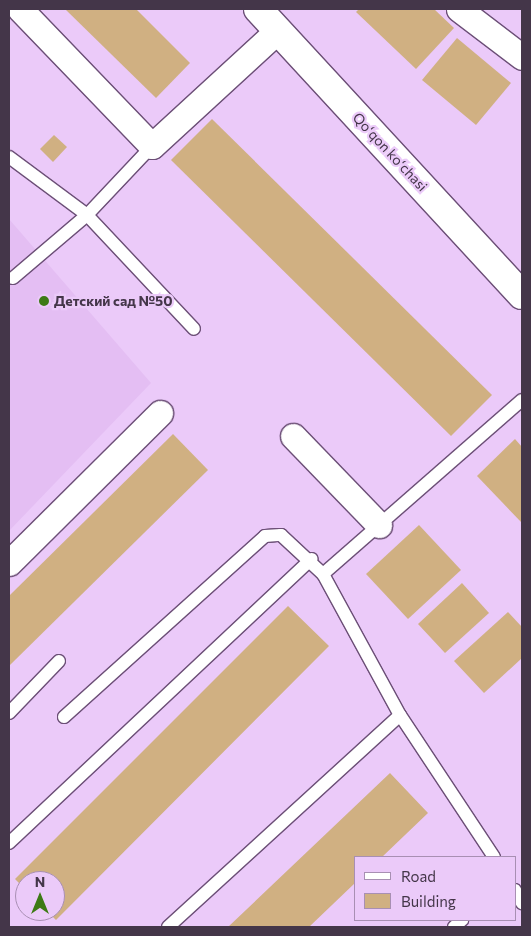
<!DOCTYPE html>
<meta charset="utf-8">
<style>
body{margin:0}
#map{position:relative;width:531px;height:936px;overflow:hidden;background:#ebcaf9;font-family:Commissioner,sans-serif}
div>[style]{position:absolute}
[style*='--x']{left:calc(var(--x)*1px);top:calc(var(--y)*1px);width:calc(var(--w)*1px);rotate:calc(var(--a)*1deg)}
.built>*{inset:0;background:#e4bef3}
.building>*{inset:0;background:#d0b082}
.roads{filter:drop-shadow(1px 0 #6c4f77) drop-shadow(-1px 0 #6c4f77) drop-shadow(0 1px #6c4f77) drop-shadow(0 -1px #6c4f77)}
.lane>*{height:12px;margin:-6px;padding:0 6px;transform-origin:6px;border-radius:6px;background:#fff}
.street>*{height:25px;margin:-12.5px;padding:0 12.5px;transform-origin:12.5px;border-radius:12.5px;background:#fff}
.secondary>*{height:28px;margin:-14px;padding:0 14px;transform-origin:14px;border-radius:14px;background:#fff}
.dots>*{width:14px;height:14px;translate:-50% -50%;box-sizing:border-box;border:2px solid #ebcaf9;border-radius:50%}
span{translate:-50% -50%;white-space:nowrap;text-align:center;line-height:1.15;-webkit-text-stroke:4.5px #ebcaf9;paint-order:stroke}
.street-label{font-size:14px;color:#443649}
.poi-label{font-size:14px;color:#443649;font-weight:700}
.left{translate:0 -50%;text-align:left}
.frame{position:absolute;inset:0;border:10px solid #443649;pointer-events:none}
.legend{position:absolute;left:354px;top:856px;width:162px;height:65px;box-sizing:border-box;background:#ebcaf9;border:1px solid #a88fb3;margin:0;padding:6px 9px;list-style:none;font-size:15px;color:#443649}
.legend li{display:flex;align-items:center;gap:10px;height:25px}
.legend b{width:25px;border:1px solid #a88fb3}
.north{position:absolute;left:15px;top:871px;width:50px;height:50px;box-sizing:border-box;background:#ebcaf9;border:1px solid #a88fb3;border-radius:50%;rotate:0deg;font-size:14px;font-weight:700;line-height:20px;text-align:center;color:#443649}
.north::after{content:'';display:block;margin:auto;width:18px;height:22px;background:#3d7a15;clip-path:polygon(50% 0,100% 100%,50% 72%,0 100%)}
</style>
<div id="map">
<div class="built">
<div style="clip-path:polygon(9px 219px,151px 383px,9px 531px)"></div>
</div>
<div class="building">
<div style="clip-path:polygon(65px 9px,136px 9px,190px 63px,156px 98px)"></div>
<div style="clip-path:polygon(359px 9px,434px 9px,454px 28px,416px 69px,356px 12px)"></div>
<div style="clip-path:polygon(457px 38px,511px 83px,476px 125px,422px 80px)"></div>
<div style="clip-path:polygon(212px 119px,492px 395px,451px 436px,171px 160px)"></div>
<div style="clip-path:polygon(54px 135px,67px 147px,53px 162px,40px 149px)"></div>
<div style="clip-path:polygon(173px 434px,208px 470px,9px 666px,9px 596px)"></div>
<div style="clip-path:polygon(515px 439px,522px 447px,522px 523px,477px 476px)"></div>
<div style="clip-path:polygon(419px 525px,461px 570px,408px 619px,366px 574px)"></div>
<div style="clip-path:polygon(462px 583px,489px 613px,445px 653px,418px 624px)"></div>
<div style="clip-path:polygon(288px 606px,329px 646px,56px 920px,47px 911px,55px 911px,55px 881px,25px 881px,25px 889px,15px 879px)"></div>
<div style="clip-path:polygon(508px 612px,522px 627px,522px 658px,484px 693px,454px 661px)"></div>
<div style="clip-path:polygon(390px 773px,428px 813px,382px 857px,355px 857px,355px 883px,309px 927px,228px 927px)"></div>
</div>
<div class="roads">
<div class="lane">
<div style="--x:9;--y:157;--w:97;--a:36.6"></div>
<div style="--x:87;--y:215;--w:156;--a:46.8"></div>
<div style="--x:13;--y:278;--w:97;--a:-40.4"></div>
<div style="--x:87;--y:215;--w:95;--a:-46.7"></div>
<div style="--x:323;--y:574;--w:264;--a:-41.2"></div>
<div style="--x:9;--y:713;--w:72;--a:-46.1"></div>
<div style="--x:64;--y:717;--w:270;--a:-42"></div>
<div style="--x:265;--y:536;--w:16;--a:-4"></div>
<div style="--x:281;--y:535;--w:57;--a:42.9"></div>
<div style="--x:323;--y:574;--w:161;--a:61.4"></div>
<div style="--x:400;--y:715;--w:170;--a:56.5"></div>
<div style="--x:9;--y:843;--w:415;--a:-43.2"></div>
<div style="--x:515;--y:890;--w:15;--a:62"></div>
<div style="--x:168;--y:927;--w:314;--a:-42.4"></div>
<div style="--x:454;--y:927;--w:11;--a:-41"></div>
</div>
<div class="street">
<div style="--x:20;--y:9;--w:190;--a:46.1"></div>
<div style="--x:152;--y:146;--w:170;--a:-42.6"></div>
<div style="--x:459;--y:9;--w:79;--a:37.3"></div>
<div style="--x:293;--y:436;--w:124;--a:46"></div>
<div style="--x:9;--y:563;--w:213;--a:-44.8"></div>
</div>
<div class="secondary">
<div style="--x:258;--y:9;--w:389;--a:47.3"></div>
</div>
</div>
<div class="dots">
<div style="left:44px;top:301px;background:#3d7a15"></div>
</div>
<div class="street-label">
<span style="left:390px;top:152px;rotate:47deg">Qoʻqon koʻchasi</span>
</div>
<div class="poi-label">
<span class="left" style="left:54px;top:301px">Детский сад №50</span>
</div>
<div class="frame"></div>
<ul class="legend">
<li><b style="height:6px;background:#fff"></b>Road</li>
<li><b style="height:14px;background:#d0b082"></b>Building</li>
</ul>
<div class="north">N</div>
</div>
